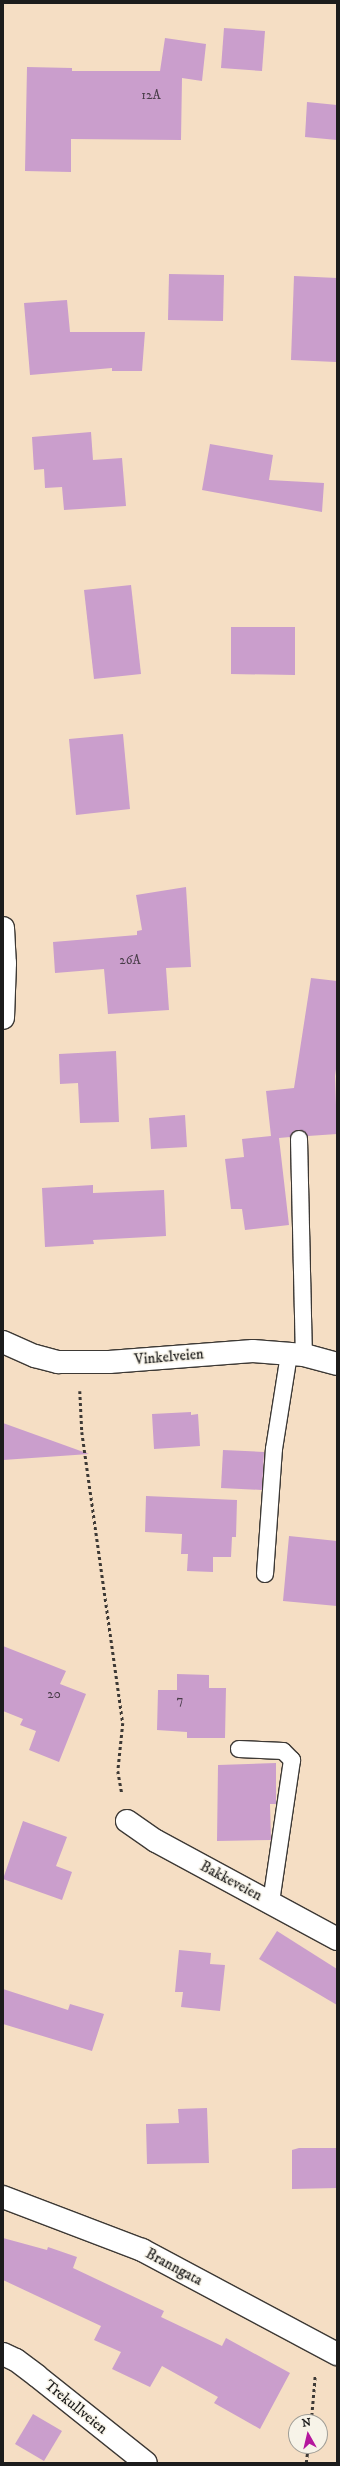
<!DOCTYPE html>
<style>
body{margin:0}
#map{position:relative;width:340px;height:2466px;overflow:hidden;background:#f5dec4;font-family:"IM FELL DW Pica",serif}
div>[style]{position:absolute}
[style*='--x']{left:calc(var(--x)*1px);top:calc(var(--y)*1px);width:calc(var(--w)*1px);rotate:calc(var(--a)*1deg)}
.building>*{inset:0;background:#ca9ecc}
.path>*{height:2.5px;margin-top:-1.25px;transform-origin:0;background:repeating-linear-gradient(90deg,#3d3935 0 3px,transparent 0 6px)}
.roads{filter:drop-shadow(1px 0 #3d3935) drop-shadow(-1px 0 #3d3935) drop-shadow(0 1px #3d3935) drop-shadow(0 -1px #3d3935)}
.service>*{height:16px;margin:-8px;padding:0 8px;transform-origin:8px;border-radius:8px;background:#fff}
.minor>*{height:22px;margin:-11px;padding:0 11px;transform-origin:11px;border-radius:11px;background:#fff}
.tertiary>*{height:22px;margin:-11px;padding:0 11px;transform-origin:11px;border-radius:11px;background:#fff}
span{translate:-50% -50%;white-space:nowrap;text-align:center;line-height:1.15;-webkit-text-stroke:3px #f7f3e8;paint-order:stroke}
.number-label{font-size:13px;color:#483c48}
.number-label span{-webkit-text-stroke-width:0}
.street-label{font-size:15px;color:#1c1c1c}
.frame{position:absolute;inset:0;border:4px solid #1c1c1c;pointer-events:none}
.north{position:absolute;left:288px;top:2414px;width:40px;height:40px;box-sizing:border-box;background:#f7f3e8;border:1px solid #9f9d96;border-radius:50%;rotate:352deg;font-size:11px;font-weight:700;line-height:16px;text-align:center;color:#1c1c1c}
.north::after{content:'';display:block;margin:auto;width:14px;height:18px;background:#b5179e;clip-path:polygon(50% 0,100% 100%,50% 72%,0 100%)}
</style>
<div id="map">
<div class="building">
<div style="clip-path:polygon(224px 28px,265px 31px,262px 71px,221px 68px)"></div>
<div style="clip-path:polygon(165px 38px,206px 44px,202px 81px,182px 78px,181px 140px,71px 139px,71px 172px,25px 171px,27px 67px,72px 68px,72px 71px,160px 71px)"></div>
<div style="clip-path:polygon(307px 102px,337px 105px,337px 140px,305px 137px)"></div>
<div style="clip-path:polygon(169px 274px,224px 275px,223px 321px,168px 320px)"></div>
<div style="clip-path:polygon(294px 276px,337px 278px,336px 362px,291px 360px)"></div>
<div style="clip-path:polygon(67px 300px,70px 332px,145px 332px,142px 371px,112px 371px,112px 368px,30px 375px,24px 303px)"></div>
<div style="clip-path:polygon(91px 432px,93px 460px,122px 458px,126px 506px,64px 510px,62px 487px,45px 488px,44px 469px,34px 470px,32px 437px)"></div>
<div style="clip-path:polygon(210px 444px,273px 455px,269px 480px,324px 483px,322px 512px,202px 490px)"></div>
<div style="clip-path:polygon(131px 585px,141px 674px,94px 679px,84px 590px)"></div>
<div style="clip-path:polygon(231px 627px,295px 627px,295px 675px,231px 674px)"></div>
<div style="clip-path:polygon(123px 734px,130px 809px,76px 815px,69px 739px)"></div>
<div style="clip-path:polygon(186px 887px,191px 967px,166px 968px,169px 1010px,108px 1014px,104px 969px,55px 973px,53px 942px,137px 935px,137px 931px,142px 930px,136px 895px)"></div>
<div style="clip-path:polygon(311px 978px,337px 981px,337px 1062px,335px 1076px,337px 1134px,308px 1136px,304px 1131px,298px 1130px,294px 1131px,290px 1137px,279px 1138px,289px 1225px,245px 1230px,242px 1209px,231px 1209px,225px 1159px,244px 1157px,242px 1139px,271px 1136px,266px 1091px,294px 1088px)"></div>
<div style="clip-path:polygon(116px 1051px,119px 1122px,80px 1123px,78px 1083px,60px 1084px,59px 1054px)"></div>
<div style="clip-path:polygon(185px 1115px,187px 1147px,151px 1149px,149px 1118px)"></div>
<div style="clip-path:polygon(93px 1185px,93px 1193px,164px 1190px,166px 1236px,93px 1240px,94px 1244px,45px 1247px,42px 1188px)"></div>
<div style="clip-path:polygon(191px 1412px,191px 1415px,198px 1414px,200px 1446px,154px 1449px,152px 1414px)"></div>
<div style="clip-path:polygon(3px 1423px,89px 1454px,3px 1460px)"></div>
<div style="clip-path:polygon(223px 1450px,264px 1452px,262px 1490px,221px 1488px)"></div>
<div style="clip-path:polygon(146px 1496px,237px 1500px,236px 1537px,232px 1537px,231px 1557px,213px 1557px,213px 1572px,187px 1571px,188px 1554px,181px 1554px,182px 1534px,145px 1532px)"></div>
<div style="clip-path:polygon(289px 1536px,337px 1541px,337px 1606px,283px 1601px)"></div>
<div style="clip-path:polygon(3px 1646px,66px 1671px,60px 1684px,86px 1694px,59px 1762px,29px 1750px,36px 1731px,20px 1725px,23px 1719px,3px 1711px)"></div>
<div style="clip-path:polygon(177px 1674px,209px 1675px,209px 1688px,226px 1688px,225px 1738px,187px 1738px,187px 1732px,157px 1730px,158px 1690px,177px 1690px)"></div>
<div style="clip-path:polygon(276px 1763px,276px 1804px,270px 1804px,271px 1840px,217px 1841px,218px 1765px)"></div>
<div style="clip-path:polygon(23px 1821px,67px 1837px,56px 1866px,72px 1872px,62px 1900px,3px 1879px)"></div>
<div style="clip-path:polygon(277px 1931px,337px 1969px,337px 2005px,259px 1959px)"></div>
<div style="clip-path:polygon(179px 1950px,211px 1953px,210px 1964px,225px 1965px,220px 2011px,181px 2007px,183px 1992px,175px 1992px)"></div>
<div style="clip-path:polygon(3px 1989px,68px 2010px,70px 2004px,104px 2014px,92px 2051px,3px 2024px)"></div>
<div style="clip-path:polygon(207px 2108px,209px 2163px,147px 2164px,146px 2124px,179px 2123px,178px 2109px)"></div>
<div style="clip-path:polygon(299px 2148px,337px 2148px,337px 2188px,292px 2189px,292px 2150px)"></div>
<div style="clip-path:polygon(3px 2238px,47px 2250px,48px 2247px,77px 2257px,73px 2268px,164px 2311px,161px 2317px,222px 2346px,226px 2338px,290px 2373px,260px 2429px,214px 2403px,218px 2397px,162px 2366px,150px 2387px,112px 2369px,121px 2352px,94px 2340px,101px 2326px,3px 2280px)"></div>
<div style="clip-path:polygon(33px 2414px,62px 2431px,44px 2461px,15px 2444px)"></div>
</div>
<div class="path">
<div style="--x:80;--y:1391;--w:41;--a:87.2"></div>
<div style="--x:82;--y:1432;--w:294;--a:82"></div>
<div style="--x:123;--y:1723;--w:48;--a:95.9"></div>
<div style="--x:118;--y:1771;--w:22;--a:80"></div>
<div style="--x:311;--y:2422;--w:47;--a:-85.1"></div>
<div style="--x:306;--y:2463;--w:17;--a:-83"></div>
</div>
<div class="roads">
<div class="service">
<div style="--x:299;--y:1139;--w:216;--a:88.7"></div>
<div style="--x:265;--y:1574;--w:125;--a:-85.9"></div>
<div style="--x:274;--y:1449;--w:96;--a:-81"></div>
<div style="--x:239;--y:1749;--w:44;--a:2.6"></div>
<div style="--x:283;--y:1751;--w:13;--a:45"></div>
<div style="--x:292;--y:1760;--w:144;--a:98.4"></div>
</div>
<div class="minor">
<div style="--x:3;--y:1342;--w:35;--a:24"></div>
<div style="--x:35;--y:1356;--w:24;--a:15"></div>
<div style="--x:58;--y:1362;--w:51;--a:0"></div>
<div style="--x:109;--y:1362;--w:144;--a:-4.4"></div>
<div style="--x:253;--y:1351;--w:51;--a:4.5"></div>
<div style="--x:304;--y:1355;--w:34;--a:15"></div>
<div style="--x:127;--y:1821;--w:35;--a:35"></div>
<div style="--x:156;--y:1841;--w:206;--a:28.4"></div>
<div style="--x:3;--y:2197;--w:149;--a:20.9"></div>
<div style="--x:142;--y:2250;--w:221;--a:28.1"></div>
<div style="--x:3;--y:2354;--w:14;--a:25"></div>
<div style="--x:16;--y:2360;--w:26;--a:37"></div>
<div style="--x:37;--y:2376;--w:139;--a:38.6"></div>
</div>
<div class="tertiary">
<div style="--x:3;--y:928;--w:35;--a:87"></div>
<div style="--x:5;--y:963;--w:55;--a:92.1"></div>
</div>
</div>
<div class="number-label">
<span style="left:151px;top:95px">12A</span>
<span style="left:130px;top:960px">26A</span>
<span style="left:54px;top:1694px">20</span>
<span style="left:180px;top:1700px">7</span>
</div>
<div class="street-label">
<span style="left:169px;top:1357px;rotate:-5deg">Vinkelveien</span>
<span style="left:231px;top:1881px;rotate:28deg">Bakkeveien</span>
<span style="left:174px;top:2267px;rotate:28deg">Branngata</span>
<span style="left:76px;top:2407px;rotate:39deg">Trekullveien</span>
</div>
<div class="frame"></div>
<div class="north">N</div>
</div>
